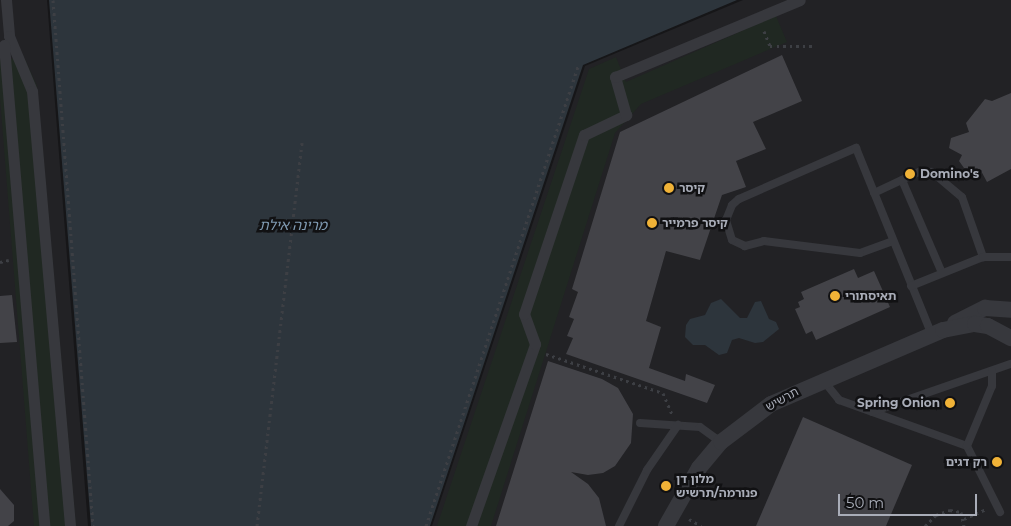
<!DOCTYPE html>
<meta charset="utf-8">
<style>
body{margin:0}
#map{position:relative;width:1011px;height:526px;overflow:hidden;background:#161618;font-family:Montserrat,"Noto Sans Hebrew",sans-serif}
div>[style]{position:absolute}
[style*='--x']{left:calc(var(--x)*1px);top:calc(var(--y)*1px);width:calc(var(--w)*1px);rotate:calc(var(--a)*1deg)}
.built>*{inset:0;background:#222225}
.green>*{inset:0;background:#202822}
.water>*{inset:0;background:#2d353c}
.building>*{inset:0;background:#434348}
.path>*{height:3px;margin-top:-1.5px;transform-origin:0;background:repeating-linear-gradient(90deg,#3d3f44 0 2.5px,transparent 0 6.5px)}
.service>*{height:8px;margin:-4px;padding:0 4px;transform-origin:4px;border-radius:4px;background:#37383d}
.pedestrian>*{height:11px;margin:-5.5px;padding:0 5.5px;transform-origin:5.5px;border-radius:5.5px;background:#37383d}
.minor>*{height:16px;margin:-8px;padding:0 8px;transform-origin:8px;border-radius:8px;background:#37383d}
.dots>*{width:14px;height:14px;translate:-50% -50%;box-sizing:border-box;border:2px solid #111113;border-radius:50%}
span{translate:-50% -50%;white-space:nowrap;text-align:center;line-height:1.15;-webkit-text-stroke:5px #111113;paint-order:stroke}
.poi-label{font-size:12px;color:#a9adb8;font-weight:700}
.left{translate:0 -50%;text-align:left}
.right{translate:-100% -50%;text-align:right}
.street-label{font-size:12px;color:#a9adb8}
.water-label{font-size:14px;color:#809bb3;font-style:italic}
.scale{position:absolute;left:838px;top:494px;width:139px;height:22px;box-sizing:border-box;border:2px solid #a9adb8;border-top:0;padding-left:6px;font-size:15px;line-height:18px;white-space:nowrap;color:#a9adb8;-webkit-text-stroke:4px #111113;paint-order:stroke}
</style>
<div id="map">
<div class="built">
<div style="clip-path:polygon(0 0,47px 0,88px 526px,0 526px)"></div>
<div style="clip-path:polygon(743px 0,1011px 0,1011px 526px,432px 526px,585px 66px)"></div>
</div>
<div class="green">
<div style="clip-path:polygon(776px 16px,787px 42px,641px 104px,615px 133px,491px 526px,437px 526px,589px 69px,616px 57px,626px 82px)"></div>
<div style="clip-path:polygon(0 59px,25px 59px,37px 86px,76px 526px,34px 526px,0 98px)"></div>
</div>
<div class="water">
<div style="clip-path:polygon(49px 0,737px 0,583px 65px,430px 526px,91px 526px)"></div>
<div style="clip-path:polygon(721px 299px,740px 318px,747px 318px,755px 302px,761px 301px,769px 319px,776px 322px,779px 329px,763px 342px,755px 343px,739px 338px,732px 340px,727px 353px,719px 355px,705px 345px,693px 345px,685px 337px,686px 325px,690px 319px,705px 315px,711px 303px)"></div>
</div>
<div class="building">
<div style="clip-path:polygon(782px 55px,802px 101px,753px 122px,766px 149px,736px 161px,746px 187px,722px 195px,700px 260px,666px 251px,646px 321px,661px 327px,649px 368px,685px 381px,686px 374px,715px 385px,707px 403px,566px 354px,573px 338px,567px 336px,574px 319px,569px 317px,578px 292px,572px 289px,620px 132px)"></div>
<div style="clip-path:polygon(1011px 93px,1011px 169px,987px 182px,980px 169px,964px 168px,959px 161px,962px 155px,949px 148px,951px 138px,969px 132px,966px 123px,985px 99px,992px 101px)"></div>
<div style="clip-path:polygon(854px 269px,858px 278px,874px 271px,890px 307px,816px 340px,812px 331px,806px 334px,795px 309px,800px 307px,798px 302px,804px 299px,801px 292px)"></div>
<div style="clip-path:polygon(12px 295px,17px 342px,0 343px,0 296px)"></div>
<div style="clip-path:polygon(548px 361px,602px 379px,618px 388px,633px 414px,631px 443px,615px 466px,603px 473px,588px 475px,571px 472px,588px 484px,599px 498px,606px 526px,496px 526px)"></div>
<div style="clip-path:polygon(803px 417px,912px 465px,886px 526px,756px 526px)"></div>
<div style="clip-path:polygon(0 489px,14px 505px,14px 521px,8px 526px,0 526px)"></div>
</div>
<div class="path">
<div style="--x:53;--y:0;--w:528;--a:85.65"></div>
<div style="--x:764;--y:31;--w:16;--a:68"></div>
<div style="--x:770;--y:46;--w:45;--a:0"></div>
<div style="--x:0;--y:262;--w:9;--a:-13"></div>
<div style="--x:546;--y:354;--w:123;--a:18.4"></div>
<div style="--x:663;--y:393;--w:23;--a:67"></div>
<div style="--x:689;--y:519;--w:14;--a:30"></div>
<div style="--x:964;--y:519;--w:24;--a:-24"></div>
<div style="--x:257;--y:526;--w:386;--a:-83.3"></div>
<div style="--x:426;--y:526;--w:484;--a:-71.7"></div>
<div style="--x:925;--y:526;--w:16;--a:-45"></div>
<div style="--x:936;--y:515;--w:15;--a:-20"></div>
<div style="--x:950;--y:510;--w:11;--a:10"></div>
<div style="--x:961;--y:512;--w:14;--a:78"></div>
</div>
<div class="service">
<div style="--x:902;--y:180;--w:101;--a:66.7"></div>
<div style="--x:874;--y:193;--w:52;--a:-25.1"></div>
<div style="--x:921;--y:171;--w:11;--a:5"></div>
<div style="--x:932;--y:172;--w:39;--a:40"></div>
<div style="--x:962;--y:197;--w:64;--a:70.7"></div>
<div style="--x:893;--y:241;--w:35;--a:160"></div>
<div style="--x:860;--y:253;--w:97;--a:-172.9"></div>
<div style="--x:764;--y:241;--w:20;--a:165"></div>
<div style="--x:745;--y:246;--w:14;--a:-155"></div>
<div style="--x:732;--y:240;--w:21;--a:-107"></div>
<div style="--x:726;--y:220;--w:16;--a:-68"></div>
<div style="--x:732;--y:205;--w:9;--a:-41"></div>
<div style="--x:739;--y:199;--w:128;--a:-23.6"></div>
<div style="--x:856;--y:148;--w:202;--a:67.9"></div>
<div style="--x:911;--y:286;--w:78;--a:-21.9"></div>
<div style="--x:983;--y:257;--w:28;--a:0"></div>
<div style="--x:823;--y:380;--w:26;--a:51"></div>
<div style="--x:839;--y:400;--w:136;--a:19.8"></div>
<div style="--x:967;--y:446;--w:74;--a:63.4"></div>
<div style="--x:872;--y:412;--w:147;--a:-19.1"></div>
<div style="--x:640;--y:423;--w:60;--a:3.8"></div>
<div style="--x:700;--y:427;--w:26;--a:36"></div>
<div style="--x:967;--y:446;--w:65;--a:-67.4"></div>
<div style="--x:992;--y:386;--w:15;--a:-90"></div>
<div style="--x:619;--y:526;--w:63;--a:-63.4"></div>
<div style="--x:647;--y:470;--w:55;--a:-55.4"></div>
</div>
<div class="pedestrian">
<div style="--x:6;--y:0;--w:36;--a:85"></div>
<div style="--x:9;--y:36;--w:60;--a:67.3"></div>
<div style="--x:32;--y:91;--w:437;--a:85"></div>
<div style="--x:4;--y:45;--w:483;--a:85.2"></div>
<div style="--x:471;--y:526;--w:193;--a:-70.6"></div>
<div style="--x:535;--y:344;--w:32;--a:-110"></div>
<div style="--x:524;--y:314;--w:189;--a:-71.5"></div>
<div style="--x:584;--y:135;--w:47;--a:-25.5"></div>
<div style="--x:626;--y:115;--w:40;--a:-106"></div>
<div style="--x:615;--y:77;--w:200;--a:-22.6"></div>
</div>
<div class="minor">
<div style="--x:955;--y:323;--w:34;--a:-27"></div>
<div style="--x:985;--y:308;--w:26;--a:4"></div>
<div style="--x:666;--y:526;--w:67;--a:-60.4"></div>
<div style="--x:699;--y:468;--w:34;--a:-50"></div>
<div style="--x:721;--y:442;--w:63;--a:-37.2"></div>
<div style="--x:771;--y:404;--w:187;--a:-23.3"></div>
<div style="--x:943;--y:330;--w:33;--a:-11"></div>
<div style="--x:975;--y:324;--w:13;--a:9"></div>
<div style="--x:988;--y:326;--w:26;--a:28"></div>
</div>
<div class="dots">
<div style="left:910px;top:174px;background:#f0b237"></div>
<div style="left:669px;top:188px;background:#f0b237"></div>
<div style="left:652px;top:223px;background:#f0b237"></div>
<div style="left:835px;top:296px;background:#f0b237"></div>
<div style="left:950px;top:403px;background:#f0b237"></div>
<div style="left:997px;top:462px;background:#f0b237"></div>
<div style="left:666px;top:486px;background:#f0b237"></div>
</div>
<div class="poi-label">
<span class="left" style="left:920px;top:174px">Domino's</span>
<span class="left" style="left:679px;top:188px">קיסר</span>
<span class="left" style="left:662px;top:223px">קיסר פרמייר</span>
<span class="left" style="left:845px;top:296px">תאיסתורי</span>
<span class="right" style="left:940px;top:403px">Spring Onion</span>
<span class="right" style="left:987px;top:462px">רק דגים</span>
<span class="left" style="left:676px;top:486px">מלון דן<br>פנורמה/תרשיש</span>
</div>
<div class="street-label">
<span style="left:782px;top:399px;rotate:-29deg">תרשיש</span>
</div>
<div class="water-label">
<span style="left:293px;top:225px">מרינה אילת</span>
</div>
<div class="scale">50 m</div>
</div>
